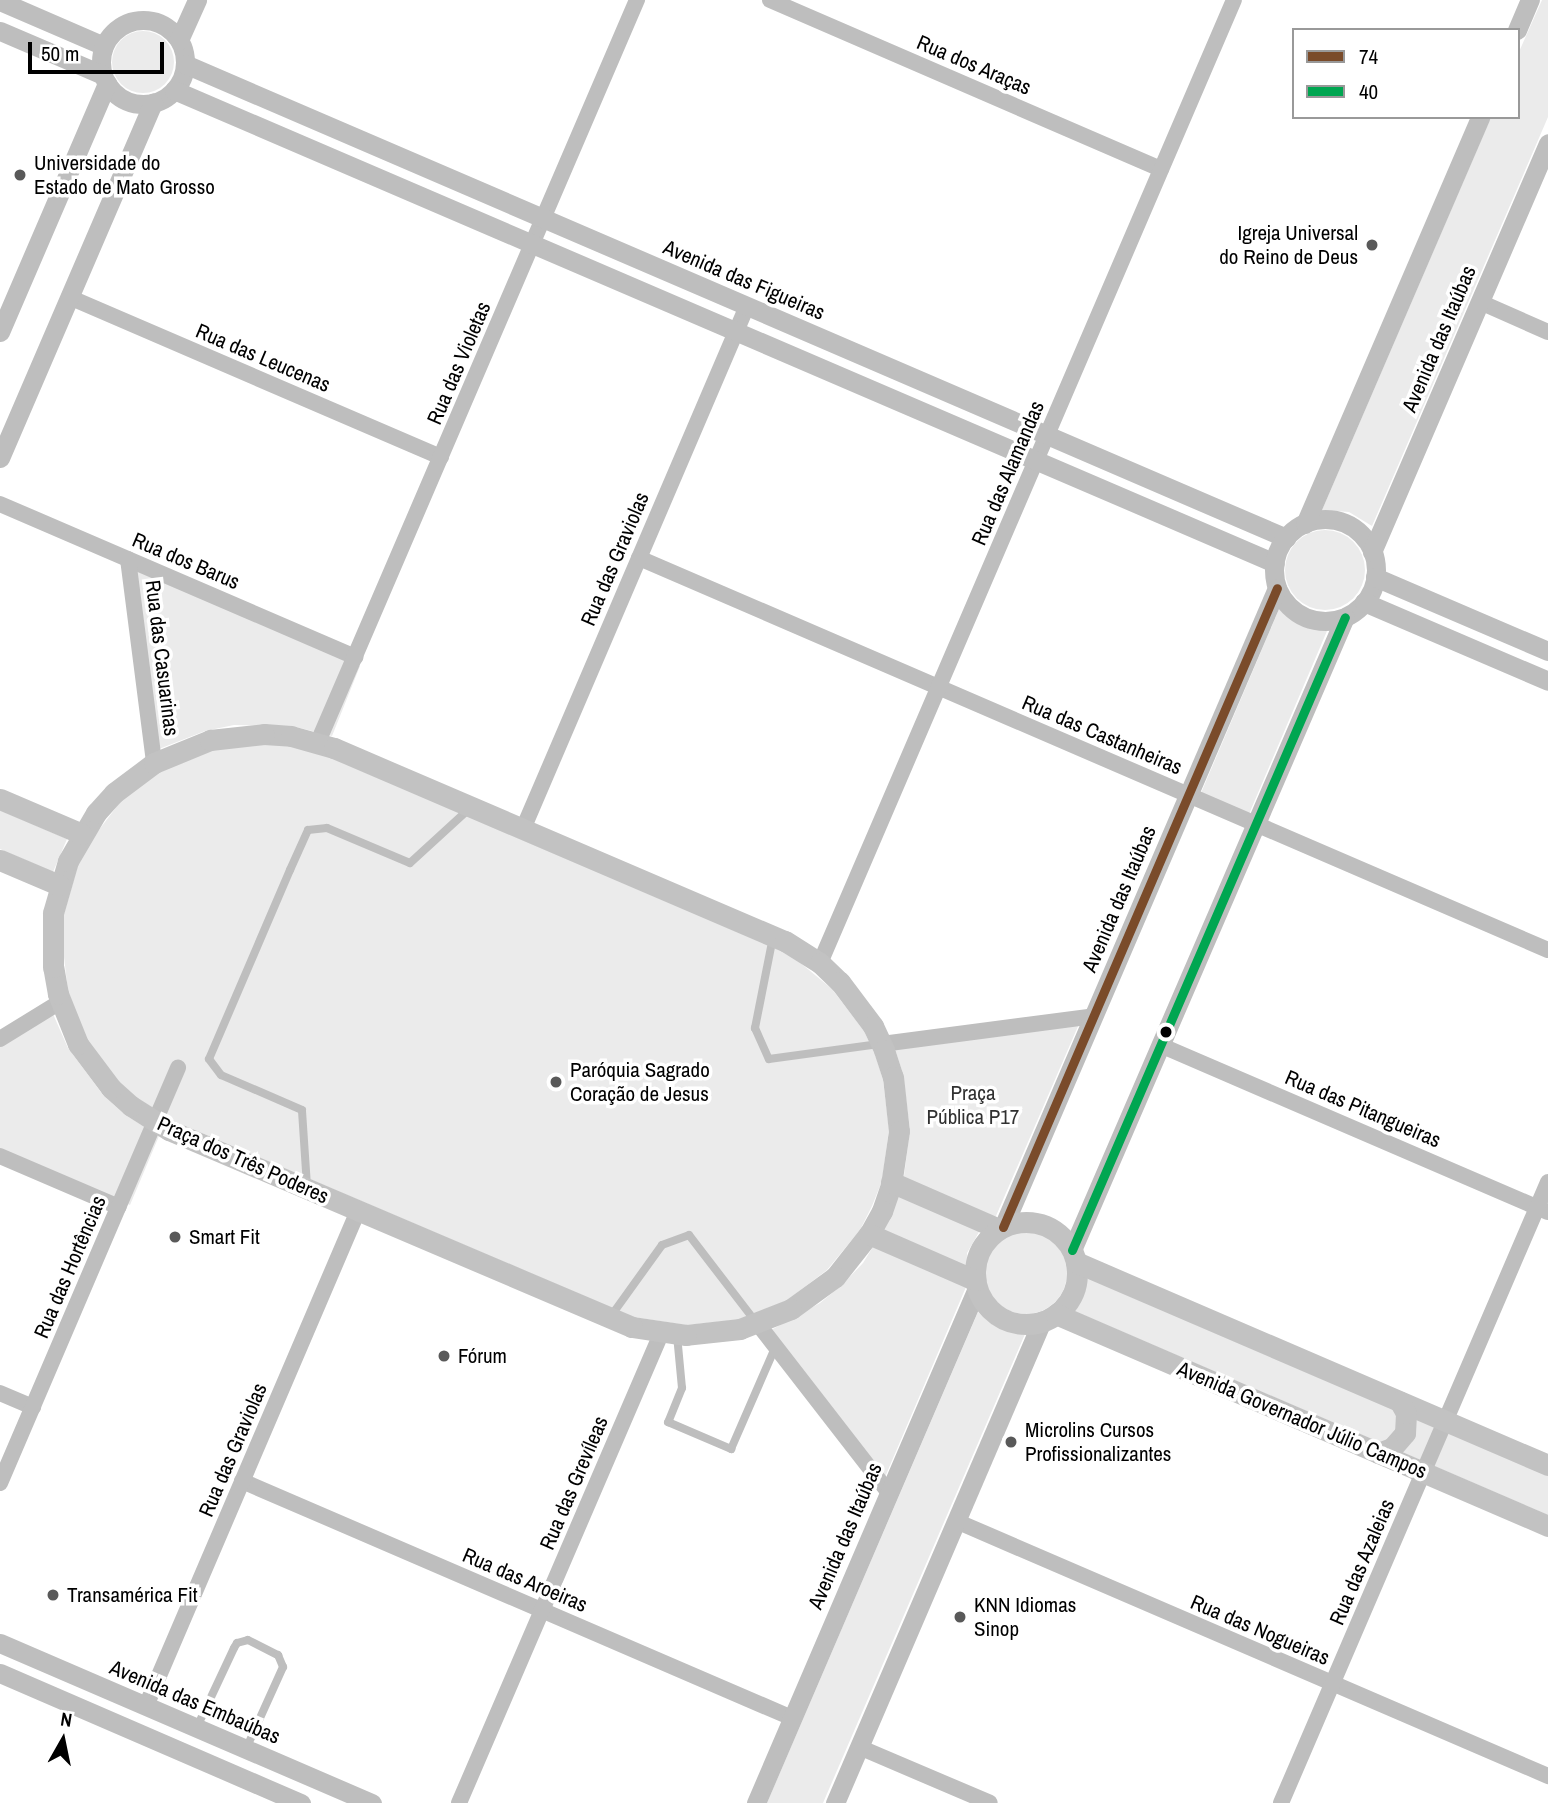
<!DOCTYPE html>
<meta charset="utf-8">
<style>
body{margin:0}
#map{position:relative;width:1548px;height:1803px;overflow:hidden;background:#fff;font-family:"Archivo Narrow",sans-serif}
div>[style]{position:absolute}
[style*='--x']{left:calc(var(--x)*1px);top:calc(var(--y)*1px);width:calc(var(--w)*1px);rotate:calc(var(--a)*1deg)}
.green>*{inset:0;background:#ebebeb}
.round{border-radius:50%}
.service>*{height:8px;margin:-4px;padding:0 4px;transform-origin:4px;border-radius:4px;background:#bebebe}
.minor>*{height:16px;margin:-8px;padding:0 8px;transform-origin:8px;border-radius:8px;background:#bebebe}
.tertiary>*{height:19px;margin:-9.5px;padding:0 9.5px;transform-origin:9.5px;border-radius:9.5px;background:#bebebe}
.tertiary>.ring{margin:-9.5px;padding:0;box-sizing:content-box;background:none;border:19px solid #bebebe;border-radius:50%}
.secondary>*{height:21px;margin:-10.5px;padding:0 10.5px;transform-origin:10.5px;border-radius:10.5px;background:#c2c2c2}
.secondary>.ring{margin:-10.5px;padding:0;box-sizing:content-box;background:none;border:21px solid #c2c2c2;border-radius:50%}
.bus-1>*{height:9px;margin:-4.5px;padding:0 4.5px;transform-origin:4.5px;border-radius:4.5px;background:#7a4b2a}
.bus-2>*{height:9px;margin:-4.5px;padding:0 4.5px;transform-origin:4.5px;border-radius:4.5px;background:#00a651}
.dots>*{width:19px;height:19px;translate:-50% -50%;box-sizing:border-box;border:4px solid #fff;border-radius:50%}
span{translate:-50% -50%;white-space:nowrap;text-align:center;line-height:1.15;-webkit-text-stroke:7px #fff;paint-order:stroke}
.street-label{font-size:21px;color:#000}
.poi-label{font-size:21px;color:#000}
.left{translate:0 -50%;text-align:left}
.right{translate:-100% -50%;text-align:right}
.park-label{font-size:21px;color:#313131}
.legend{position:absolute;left:1292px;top:28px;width:228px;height:91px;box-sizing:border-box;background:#fff;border:2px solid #999;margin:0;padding:9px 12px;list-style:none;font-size:21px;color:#000}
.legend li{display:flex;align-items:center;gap:14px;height:35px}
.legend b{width:35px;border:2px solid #999}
.north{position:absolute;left:28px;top:1705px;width:70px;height:70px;-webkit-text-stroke:5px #fff;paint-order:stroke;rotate:9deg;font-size:19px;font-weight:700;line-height:28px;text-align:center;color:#000}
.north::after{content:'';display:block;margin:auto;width:24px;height:32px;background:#000;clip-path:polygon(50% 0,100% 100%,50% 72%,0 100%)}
.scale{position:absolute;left:28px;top:42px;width:136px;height:32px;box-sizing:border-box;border:4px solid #000;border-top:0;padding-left:9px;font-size:21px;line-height:24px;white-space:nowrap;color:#000;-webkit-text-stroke:5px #fff;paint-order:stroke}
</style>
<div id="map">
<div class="green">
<div style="clip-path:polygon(1542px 0,1548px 0,1548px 117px,1372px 526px,1349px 512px,1322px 510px,1491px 117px,1518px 117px,1518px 54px)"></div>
<div class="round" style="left:112px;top:31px;width:62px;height:62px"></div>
<div class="round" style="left:1285px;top:530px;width:80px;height:80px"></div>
<div style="clip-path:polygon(136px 569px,360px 666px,332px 736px,292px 726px,234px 725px,205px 731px,159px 749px)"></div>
<div style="clip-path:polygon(1280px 607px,1305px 627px,1327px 631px,1249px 814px,1201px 793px)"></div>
<div style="clip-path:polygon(265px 744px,290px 746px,329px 756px,775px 948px,792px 956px,832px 989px,864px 1031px,875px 1054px,883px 1080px,889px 1129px,882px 1181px,872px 1206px,860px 1230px,827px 1270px,786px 1301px,737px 1320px,686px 1325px,633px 1317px,174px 1121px,137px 1098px,118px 1081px,87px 1040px,68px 991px,62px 940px,64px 914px,78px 865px,89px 843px,121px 801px,162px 770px,212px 750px)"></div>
<div style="clip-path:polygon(0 810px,67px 839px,53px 872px,0 849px)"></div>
<div style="clip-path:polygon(53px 1014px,68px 1048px,103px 1095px,124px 1114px,159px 1136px,130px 1205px,0 1149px,0 1047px)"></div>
<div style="clip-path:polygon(1079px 1024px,996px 1216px,979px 1232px,967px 1253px,966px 1287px,885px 1477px,771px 1330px,820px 1303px,842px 1285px,863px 1263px,884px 1229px,904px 1176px,910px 1130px,903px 1074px,895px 1049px)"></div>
<div class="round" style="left:985px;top:1232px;width:82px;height:82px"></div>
<div style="clip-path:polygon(1088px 1278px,1548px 1476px,1548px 1515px,1074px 1311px,1084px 1294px)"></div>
<div style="clip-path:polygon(978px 1312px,993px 1325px,1025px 1334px,823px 1803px,767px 1803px)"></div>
</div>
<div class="service">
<div style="--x:773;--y:937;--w:93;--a:101.2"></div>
<div style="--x:755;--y:1028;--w:34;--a:66"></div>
<div style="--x:769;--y:1059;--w:111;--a:-7.8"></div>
<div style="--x:307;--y:1186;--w:76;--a:-93.8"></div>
<div style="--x:302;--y:1110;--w:88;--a:-156.6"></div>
<div style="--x:221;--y:1075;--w:20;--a:-127"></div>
<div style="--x:209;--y:1059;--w:206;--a:-66.8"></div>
<div style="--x:290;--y:870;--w:44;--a:-65.8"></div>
<div style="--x:308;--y:830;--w:19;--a:-6"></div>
<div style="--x:327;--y:828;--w:90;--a:22.9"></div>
<div style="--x:410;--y:863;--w:80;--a:-42.5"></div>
<div style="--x:611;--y:1316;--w:87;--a:-54.3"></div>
<div style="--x:662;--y:1245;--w:29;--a:-20"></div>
<div style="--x:689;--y:1235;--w:108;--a:52.5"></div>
<div style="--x:677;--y:1335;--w:53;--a:84.6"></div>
<div style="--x:682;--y:1388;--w:37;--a:112"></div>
<div style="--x:668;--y:1422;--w:69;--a:23.2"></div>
<div style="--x:731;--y:1449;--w:110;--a:-66.5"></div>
<div style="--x:197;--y:1727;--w:87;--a:-64.9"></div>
<div style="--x:234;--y:1648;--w:6;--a:-59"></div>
<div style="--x:237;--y:1643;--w:11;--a:-15"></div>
<div style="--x:248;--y:1640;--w:34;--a:27"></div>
<div style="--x:278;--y:1655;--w:13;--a:67"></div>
<div style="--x:283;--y:1667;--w:90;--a:114.3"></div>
</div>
<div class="minor">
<div style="--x:770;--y:0;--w:426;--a:23.4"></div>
<div style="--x:69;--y:297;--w:405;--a:23.3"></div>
<div style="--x:1480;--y:302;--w:74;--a:23.8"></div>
<div style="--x:0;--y:504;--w:387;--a:23.3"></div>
<div style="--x:639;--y:558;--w:990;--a:23.33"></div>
<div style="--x:128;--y:559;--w:206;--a:82.7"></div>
<div style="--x:318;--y:742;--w:808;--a:-66.74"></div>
<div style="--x:523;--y:829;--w:569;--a:-66.81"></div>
<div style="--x:820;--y:963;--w:1048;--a:-66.74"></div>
<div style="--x:0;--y:1039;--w:70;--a:-31.7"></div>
<div style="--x:882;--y:1044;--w:214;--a:-7.5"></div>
<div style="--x:1160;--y:1045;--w:422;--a:23.3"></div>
<div style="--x:0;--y:1156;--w:129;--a:23.2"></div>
<div style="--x:758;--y:1324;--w:214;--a:52.2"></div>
<div style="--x:0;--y:1393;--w:36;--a:23"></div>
<div style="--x:242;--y:1481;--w:599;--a:23.31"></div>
<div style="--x:0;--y:1483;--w:452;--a:-66.8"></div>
<div style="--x:956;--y:1521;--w:645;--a:23.3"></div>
<div style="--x:146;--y:1706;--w:538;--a:-66.82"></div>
<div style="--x:859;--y:1747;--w:142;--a:23.1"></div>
<div style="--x:459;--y:1803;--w:511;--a:-66.7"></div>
<div style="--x:1281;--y:1803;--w:676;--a:-66.73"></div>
</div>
<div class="tertiary">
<div style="--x:0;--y:1;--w:113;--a:23.4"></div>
<div class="ring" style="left:101px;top:20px;width:65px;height:65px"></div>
<div style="--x:1517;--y:30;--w:33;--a:-67"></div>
<div style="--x:0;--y:31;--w:112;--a:23.1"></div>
<div style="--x:179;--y:40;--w:44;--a:-65.8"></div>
<div style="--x:185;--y:64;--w:1199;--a:23.29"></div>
<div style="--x:174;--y:90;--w:1198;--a:23.25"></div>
<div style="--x:0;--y:332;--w:271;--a:-66.7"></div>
<div style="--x:0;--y:458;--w:387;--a:-66.7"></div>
<div class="ring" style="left:1274px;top:519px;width:83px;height:83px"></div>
<div style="--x:1305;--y:524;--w:443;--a:-66.7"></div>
<div style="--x:1372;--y:552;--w:445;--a:-66.7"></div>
<div style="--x:1375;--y:577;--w:188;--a:23.2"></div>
<div style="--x:1364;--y:602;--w:200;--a:23.2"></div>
<div style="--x:1003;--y:1227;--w:695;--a:-66.79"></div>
<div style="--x:1072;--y:1250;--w:689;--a:-66.67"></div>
<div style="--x:0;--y:1643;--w:405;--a:23.3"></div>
<div style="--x:0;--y:1673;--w:328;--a:23.4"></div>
<div style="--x:756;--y:1803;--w:560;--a:-66.77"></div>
<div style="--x:835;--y:1803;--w:525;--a:-66.76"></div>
</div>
<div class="secondary">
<div style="--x:264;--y:734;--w:27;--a:4"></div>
<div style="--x:291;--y:736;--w:45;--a:15.6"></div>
<div style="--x:334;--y:748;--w:491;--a:23.2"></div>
<div style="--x:785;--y:941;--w:41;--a:32.2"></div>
<div style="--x:820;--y:963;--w:28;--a:44"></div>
<div style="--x:840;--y:982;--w:55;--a:53.1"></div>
<div style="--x:873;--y:1026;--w:26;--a:65"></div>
<div style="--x:884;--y:1050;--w:28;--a:72"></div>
<div style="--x:893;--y:1077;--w:54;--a:83.7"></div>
<div style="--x:899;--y:1131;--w:55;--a:98.4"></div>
<div style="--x:891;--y:1185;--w:28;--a:109"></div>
<div style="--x:882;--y:1211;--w:26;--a:119"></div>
<div style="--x:869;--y:1234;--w:55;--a:128.3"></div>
<div style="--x:835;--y:1277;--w:54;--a:144"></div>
<div style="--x:791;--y:1309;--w:55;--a:158.6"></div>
<div style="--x:740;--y:1329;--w:54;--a:173.7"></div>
<div style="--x:686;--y:1335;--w:55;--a:-171.6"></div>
<div style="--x:632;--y:1327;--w:503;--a:-156.95"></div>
<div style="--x:169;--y:1130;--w:45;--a:-147.7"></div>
<div style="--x:131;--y:1106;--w:27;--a:-138"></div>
<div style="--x:111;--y:1088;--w:55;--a:-126.9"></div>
<div style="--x:78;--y:1044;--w:54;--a:-111.8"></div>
<div style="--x:58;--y:994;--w:27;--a:-100"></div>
<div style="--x:53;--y:967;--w:54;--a:-90"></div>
<div style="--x:53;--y:913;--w:54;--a:-73.9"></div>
<div style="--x:68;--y:861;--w:56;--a:-59.7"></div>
<div style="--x:96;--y:813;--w:27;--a:-48"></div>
<div style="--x:114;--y:793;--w:50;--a:-36.9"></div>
<div style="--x:154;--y:763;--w:61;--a:-22.3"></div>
<div style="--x:210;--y:740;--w:54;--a:-6.3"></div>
<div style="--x:0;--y:799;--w:89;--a:23.1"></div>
<div style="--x:0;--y:860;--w:64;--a:23"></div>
<div style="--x:891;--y:1182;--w:118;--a:23.5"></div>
<div class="ring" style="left:975px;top:1222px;width:81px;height:81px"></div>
<div style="--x:869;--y:1234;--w:116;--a:23.5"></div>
<div style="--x:1076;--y:1262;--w:514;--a:23.27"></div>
<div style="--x:1056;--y:1314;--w:536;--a:23.31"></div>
<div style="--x:1378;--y:1453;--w:15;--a:-20"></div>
<div style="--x:1392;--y:1448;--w:20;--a:-49"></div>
<div style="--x:1405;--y:1433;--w:20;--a:-87"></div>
<div style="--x:1406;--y:1413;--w:13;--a:-119"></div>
</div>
<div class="bus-1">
<div style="--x:1003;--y:1227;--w:695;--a:-66.79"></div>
</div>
<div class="bus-2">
<div style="--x:1072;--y:1250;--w:689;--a:-66.67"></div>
</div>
<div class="dots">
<div style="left:20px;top:175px;background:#595959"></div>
<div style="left:1372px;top:245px;background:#595959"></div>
<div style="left:1166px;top:1032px;background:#000"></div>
<div style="left:556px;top:1082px;background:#595959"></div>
<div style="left:175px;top:1237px;background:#595959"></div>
<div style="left:444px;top:1356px;background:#595959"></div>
<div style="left:1011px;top:1442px;background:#595959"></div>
<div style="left:53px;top:1595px;background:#595959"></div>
<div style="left:960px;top:1617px;background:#595959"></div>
</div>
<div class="street-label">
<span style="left:974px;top:65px;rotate:23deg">Rua dos Araças</span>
<span style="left:744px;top:280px;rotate:23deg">Avenida das Figueiras</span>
<span style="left:1439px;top:339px;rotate:-67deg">Avenida das Itaúbas</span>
<span style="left:263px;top:358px;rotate:23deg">Rua das Leucenas</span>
<span style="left:459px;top:363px;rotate:-67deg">Rua das Violetas</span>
<span style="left:1008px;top:473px;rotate:-67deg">Rua das Alamandas</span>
<span style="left:615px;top:559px;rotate:-67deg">Rua das Graviolas</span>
<span style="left:186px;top:561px;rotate:23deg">Rua dos Barus</span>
<span style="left:162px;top:658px;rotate:83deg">Rua das Casuarinas</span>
<span style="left:1102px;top:735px;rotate:23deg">Rua das Castanheiras</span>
<span style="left:1119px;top:899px;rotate:-67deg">Avenida das Itaúbas</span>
<span style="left:1363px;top:1109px;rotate:23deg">Rua das Pitangueiras</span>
<span style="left:243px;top:1160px;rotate:24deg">Praça dos Três Poderes</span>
<span style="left:70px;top:1267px;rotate:-67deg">Rua das Hortências</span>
<span style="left:1302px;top:1420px;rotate:23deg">Avenida Governador Júlio Campos</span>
<span style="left:233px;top:1450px;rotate:-67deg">Rua das Graviolas</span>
<span style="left:574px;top:1483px;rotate:-67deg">Rua das Grevíleas</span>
<span style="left:845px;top:1536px;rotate:-67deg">Avenida das Itaúbas</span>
<span style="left:1362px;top:1562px;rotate:-67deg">Rua das Azaleias</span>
<span style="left:525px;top:1580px;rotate:23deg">Rua das Aroeiras</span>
<span style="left:1260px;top:1630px;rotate:23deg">Rua das Nogueiras</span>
<span style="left:195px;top:1702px;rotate:23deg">Avenida das Embaúbas</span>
</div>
<div class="poi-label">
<span class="left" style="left:34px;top:175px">Universidade do<br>Estado de Mato Grosso</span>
<span class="right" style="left:1358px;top:245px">Igreja Universal<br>do Reino de Deus</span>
<span class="left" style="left:570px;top:1082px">Paróquia Sagrado<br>Coração de Jesus</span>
<span class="left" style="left:189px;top:1237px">Smart Fit</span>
<span class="left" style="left:458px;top:1356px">Fórum</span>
<span class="left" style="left:1025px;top:1442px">Microlins Cursos<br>Profissionalizantes</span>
<span class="left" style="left:67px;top:1595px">Transamérica Fit</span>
<span class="left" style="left:974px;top:1617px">KNN Idiomas<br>Sinop</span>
</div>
<div class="park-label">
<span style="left:973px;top:1105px">Praça<br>Pública P17</span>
</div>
<ul class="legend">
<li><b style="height:9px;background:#7a4b2a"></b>74</li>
<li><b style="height:9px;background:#00a651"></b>40</li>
</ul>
<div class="north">N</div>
<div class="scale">50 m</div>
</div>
